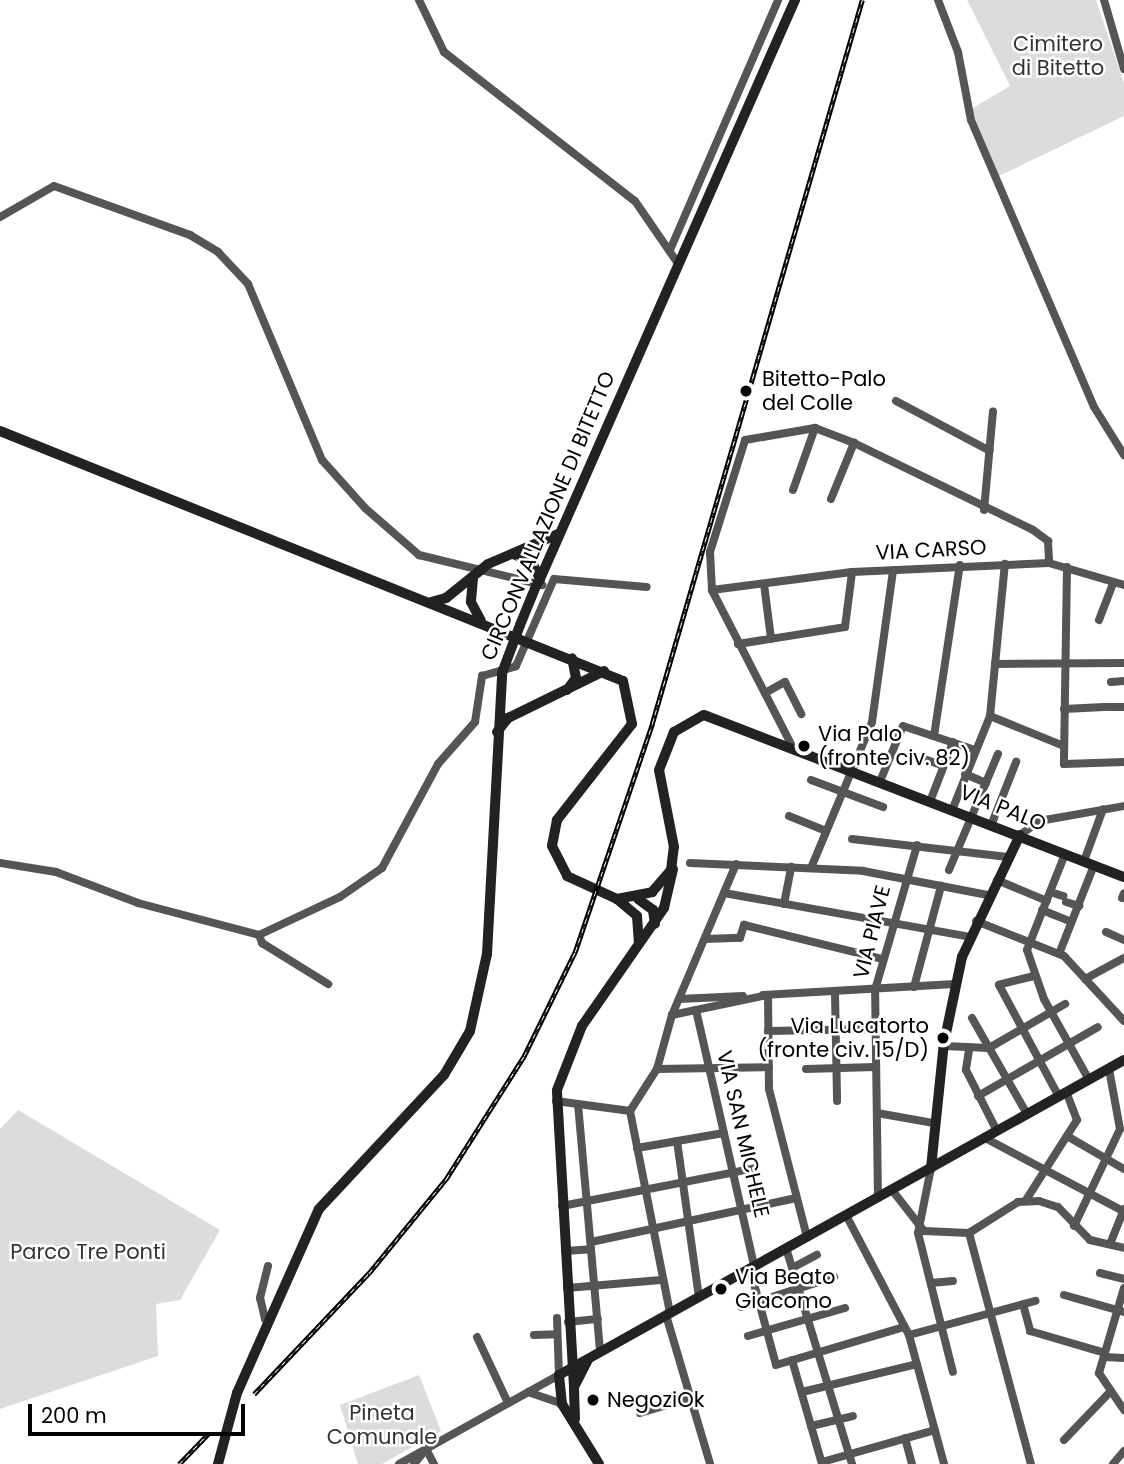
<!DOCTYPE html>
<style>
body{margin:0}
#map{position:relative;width:1124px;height:1464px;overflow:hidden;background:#fff;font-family:Poppins,sans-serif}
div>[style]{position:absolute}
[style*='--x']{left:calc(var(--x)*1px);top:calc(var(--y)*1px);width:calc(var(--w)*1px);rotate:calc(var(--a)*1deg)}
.green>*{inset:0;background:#dcdcdc}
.street>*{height:8px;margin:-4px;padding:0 4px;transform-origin:4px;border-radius:4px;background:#555}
.secondary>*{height:10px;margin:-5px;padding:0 5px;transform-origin:5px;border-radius:5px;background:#222}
.rail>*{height:4.5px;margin-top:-2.25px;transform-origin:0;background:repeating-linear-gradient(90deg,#fff 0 5px,#000 0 10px);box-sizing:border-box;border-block:2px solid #000}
.secondary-bridge>*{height:10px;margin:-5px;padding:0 5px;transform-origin:5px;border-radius:5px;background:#222}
.dots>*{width:19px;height:19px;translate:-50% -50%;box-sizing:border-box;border:4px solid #fff;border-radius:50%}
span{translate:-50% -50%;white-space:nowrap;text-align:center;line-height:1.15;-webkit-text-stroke:5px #fff;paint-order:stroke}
.park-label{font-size:21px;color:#333}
.poi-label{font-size:21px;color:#000}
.left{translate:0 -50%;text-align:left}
.right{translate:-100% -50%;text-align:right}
.street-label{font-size:21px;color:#000}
.scale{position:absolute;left:28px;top:1404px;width:217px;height:32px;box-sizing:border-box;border:4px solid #000;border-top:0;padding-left:9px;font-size:21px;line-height:24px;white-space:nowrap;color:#000;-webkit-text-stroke:5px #fff;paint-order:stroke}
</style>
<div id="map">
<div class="green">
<div style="clip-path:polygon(967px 0,1096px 0,1124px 83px,1124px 116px,999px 176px,971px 109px,1010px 86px)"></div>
<div style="clip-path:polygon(18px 1110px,220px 1230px,180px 1300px,156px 1304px,158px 1356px,0 1409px,0 1129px)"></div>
<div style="clip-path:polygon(419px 1375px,441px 1431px,382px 1464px,358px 1464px,340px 1405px)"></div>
</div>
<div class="street">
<div style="--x:419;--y:0;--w:58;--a:64.3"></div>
<div style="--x:444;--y:52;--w:242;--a:38"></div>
<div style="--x:635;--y:201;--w:74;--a:55.5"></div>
<div style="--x:938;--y:0;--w:56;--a:69"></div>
<div style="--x:958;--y:52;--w:69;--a:79.2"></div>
<div style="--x:971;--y:120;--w:312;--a:66.8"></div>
<div style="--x:1094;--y:407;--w:57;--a:58"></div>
<div style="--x:1104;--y:0;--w:72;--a:73.8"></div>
<div style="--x:0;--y:217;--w:62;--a:-29.9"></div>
<div style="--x:54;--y:186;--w:145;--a:19.8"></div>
<div style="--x:190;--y:235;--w:33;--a:31"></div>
<div style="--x:218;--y:252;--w:44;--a:46.8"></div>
<div style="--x:248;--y:284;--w:191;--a:67.2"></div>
<div style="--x:322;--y:460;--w:64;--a:48.1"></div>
<div style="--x:365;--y:508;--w:72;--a:41"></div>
<div style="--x:419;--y:555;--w:127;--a:13.7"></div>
<div style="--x:670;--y:250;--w:272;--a:-66.6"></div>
<div style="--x:896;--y:401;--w:106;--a:28"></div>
<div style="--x:793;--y:490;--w:66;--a:-70.5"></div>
<div style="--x:831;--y:499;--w:61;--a:-67.7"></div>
<div style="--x:984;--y:510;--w:99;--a:-84.8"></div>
<div style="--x:1067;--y:567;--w:197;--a:90.9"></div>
<div style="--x:1064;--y:764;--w:60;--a:-1.9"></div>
<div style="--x:764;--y:584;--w:55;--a:82.7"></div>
<div style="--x:712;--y:590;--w:141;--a:-7.3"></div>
<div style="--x:1099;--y:620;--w:40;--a:-69"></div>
<div style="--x:738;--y:644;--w:108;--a:-9"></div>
<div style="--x:845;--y:627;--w:55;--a:-82.7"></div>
<div style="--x:852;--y:572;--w:197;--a:-2.6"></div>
<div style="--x:995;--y:664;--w:129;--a:-0.4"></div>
<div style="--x:1111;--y:682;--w:13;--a:-4"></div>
<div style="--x:765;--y:693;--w:23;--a:-29"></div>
<div style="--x:785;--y:682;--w:36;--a:63"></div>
<div style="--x:1107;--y:707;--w:17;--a:0"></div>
<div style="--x:1064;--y:709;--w:40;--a:-2.9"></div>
<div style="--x:990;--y:716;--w:80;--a:22.1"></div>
<div style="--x:934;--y:736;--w:173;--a:-81.4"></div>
<div style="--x:791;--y:744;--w:173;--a:-117.2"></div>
<div style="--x:712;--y:590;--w:38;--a:-93"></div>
<div style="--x:710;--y:552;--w:117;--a:-72.6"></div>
<div style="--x:745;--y:440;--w:71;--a:-9.7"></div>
<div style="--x:815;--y:428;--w:42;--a:21"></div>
<div style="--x:854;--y:443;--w:199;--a:25.9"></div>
<div style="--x:1033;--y:530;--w:19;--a:36"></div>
<div style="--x:1048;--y:541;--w:22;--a:87"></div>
<div style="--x:1049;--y:563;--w:78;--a:16.3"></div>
<div style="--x:927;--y:760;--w:18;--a:19"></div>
<div style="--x:965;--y:774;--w:23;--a:23"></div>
<div style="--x:881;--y:779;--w:57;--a:-67.5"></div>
<div style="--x:903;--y:726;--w:76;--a:18.4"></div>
<div style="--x:811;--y:780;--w:77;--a:20.6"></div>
<div style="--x:931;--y:799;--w:61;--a:-68.9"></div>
<div style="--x:953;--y:808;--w:99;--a:-68.1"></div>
<div style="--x:990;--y:716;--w:153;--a:-84.4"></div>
<div style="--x:789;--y:816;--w:40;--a:22"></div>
<div style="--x:992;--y:823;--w:66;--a:-68.5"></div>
<div style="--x:1020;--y:835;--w:24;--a:-36"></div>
<div style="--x:1039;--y:821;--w:86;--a:-10"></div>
<div style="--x:852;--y:839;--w:157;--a:6.6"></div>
<div style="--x:1065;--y:854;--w:103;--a:111.6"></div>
<div style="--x:1027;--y:950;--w:52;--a:70.9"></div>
<div style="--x:1044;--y:999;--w:93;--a:60.9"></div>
<div style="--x:1084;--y:861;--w:55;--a:-69.9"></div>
<div style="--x:0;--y:863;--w:57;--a:9.1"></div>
<div style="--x:56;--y:872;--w:88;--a:20.7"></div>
<div style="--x:138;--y:903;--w:125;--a:14.8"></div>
<div style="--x:259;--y:935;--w:89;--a:-25.1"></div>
<div style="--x:340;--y:897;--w:51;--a:-34.6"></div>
<div style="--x:382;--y:868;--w:118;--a:-61.7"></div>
<div style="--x:438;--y:764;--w:56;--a:-48.6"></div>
<div style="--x:475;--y:722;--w:47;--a:-81.3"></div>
<div style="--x:482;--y:676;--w:35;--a:-16"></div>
<div style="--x:516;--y:666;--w:95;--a:-66.4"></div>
<div style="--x:554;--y:579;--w:93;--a:4.9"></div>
<div style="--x:690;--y:863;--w:173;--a:2.6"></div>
<div style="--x:863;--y:871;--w:127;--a:10.9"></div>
<div style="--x:811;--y:868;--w:158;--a:-67.3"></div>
<div style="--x:872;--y:722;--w:152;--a:-82.1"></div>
<div style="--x:949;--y:870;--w:126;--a:-67.1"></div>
<div style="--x:997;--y:880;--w:54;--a:22.8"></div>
<div style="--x:1050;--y:892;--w:14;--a:17"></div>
<div style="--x:724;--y:893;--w:250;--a:10.1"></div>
<div style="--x:1122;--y:898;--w:5;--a:-68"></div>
<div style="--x:1066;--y:902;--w:14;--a:17"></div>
<div style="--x:784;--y:904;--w:38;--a:-79"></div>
<div style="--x:1042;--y:910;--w:31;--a:22"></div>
<div style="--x:976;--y:921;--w:95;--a:21.7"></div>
<div style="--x:1064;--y:956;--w:88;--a:47.3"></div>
<div style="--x:1106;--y:932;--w:20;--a:24"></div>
<div style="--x:259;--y:935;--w:9;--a:69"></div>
<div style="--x:262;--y:943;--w:78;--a:31.8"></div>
<div style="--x:705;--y:939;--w:35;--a:-2"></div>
<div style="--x:740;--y:938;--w:14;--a:-73"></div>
<div style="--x:744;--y:925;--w:142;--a:13.8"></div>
<div style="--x:1059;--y:954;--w:96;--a:-68.5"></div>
<div style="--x:1034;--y:976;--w:36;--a:166"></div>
<div style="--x:999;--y:985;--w:127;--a:61.8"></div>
<div style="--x:1085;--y:979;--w:44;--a:-28.3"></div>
<div style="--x:914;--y:987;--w:105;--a:-75"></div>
<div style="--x:835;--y:993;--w:108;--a:88.9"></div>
<div style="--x:763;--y:995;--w:192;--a:-3.3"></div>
<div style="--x:679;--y:999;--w:64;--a:-2.7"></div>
<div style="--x:696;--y:1010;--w:262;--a:77.2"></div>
<div style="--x:672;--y:1015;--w:98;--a:-11.8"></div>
<div style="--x:768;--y:995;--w:94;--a:89.4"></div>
<div style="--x:769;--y:1089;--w:153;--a:75.6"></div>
<div style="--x:972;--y:1018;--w:111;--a:60.2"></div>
<div style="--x:768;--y:1031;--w:107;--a:-1.1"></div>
<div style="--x:944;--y:1046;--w:45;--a:2.5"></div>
<div style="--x:989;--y:1048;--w:88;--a:-30.1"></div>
<div style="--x:969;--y:1050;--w:20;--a:99"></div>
<div style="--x:966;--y:1070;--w:68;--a:63.1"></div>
<div style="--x:657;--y:1069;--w:112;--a:-1"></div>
<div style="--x:806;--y:1069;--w:69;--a:-1.7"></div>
<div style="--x:1109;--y:1069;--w:61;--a:79.6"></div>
<div style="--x:978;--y:1096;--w:138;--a:-29.9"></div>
<div style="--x:556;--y:1101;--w:75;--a:7.7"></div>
<div style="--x:578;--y:1104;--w:249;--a:84.9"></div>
<div style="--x:630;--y:1111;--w:50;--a:-57.3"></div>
<div style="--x:657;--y:1069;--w:56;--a:-74.5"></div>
<div style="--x:672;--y:1015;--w:164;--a:-67"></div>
<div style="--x:630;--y:1111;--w:206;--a:78.8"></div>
<div style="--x:877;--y:1113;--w:58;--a:10"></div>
<div style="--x:1067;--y:1136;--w:66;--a:30.1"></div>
<div style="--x:985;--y:1138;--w:156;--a:27.9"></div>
<div style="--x:677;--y:1141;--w:158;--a:82"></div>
<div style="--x:637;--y:1148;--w:88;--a:-9.8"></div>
<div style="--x:931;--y:1168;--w:66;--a:101.3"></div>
<div style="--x:918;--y:1233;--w:143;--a:75.9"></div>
<div style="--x:892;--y:1190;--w:52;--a:52"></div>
<div style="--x:924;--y:1231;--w:45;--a:2.5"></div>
<div style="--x:969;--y:1233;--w:58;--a:-32.3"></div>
<div style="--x:1018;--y:1202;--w:21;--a:-3"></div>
<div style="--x:1039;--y:1201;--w:20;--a:18"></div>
<div style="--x:1058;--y:1207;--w:46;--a:45.9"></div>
<div style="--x:1090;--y:1240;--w:35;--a:13"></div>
<div style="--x:878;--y:1198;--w:208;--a:-90.8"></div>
<div style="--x:875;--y:990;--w:151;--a:-73.8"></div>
<div style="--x:1026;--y:1200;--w:95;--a:-57.5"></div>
<div style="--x:1077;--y:1120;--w:30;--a:-111"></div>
<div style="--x:562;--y:1206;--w:197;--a:-11.1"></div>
<div style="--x:846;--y:1215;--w:136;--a:62.3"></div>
<div style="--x:909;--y:1335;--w:134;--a:74.8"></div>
<div style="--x:1074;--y:1226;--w:107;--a:-64.6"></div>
<div style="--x:969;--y:1233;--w:239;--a:75"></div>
<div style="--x:591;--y:1242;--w:210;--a:-12.1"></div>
<div style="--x:1110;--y:1244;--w:38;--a:-68"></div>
<div style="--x:786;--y:1248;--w:226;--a:73"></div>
<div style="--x:565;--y:1251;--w:26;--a:-4"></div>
<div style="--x:794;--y:1267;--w:26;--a:-28"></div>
<div style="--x:750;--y:1269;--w:99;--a:74.8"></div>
<div style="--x:776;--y:1365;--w:134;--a:-16.5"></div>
<div style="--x:1100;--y:1273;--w:25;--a:14"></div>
<div style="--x:931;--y:1283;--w:22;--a:-5"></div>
<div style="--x:567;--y:1288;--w:94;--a:-4.9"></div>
<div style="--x:1124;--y:1288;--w:89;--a:106.4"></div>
<div style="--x:1099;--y:1373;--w:45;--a:56"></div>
<div style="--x:1064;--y:1295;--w:62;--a:15.8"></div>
<div style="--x:1023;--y:1304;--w:28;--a:75"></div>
<div style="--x:1030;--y:1331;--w:78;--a:16.3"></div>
<div style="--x:741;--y:1307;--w:98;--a:-17.9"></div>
<div style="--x:666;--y:1315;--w:155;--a:73.5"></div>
<div style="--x:265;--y:1319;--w:22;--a:-103"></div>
<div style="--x:260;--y:1298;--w:33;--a:-76"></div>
<div style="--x:568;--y:1322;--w:30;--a:-6"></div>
<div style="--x:534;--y:1335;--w:23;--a:-2"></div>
<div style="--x:909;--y:1335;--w:131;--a:-15.1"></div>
<div style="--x:748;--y:1336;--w:101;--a:-16.1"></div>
<div style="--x:477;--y:1337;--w:73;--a:64.8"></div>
<div style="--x:1104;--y:1357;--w:20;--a:3"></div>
<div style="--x:792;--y:1360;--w:108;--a:73.9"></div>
<div style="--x:528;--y:1392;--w:36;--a:19"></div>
<div style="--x:802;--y:1392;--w:118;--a:-13.7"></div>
<div style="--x:640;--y:1413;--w:53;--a:-16.4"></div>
<div style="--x:811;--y:1426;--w:43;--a:-13.4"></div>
<div style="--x:905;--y:1438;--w:27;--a:75"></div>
<div style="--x:1064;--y:1440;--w:65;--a:-46.2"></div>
<div style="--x:822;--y:1462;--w:117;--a:-15.8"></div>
<div style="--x:399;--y:1464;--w:183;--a:-29.1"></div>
<div style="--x:559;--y:1375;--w:57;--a:-92"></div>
<div style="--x:414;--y:1464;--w:19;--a:-51"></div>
<div style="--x:426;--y:1449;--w:17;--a:62"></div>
<div style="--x:1113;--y:1464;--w:17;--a:-50"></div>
</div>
<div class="secondary">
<div style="--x:0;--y:431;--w:671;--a:21.86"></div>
<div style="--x:623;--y:681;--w:44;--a:78.2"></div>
<div style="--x:632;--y:724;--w:122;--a:128"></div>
<div style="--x:557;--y:820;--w:26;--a:101"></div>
<div style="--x:552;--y:846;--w:34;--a:63"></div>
<div style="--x:567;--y:876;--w:55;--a:24.7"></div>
<div style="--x:617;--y:899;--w:26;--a:40"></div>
<div style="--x:637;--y:916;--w:26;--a:86"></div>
<div style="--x:513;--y:554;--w:21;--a:23"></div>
<div style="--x:532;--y:562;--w:19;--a:65"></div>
<div style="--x:488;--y:564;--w:76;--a:-23.2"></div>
<div style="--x:473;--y:578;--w:24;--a:95"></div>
<div style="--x:471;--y:602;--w:21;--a:62"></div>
<div style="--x:540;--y:579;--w:633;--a:-66.23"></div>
<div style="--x:431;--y:602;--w:16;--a:-15"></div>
<div style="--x:446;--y:598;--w:40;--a:-39"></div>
<div style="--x:520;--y:625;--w:42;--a:-67.7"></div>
<div style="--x:567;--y:690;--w:15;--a:-53"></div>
<div style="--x:576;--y:678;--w:20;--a:-101"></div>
<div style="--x:497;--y:732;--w:18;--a:-52"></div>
<div style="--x:508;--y:718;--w:107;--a:-26.1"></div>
<div style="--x:617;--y:899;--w:36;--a:-11"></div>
<div style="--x:652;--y:892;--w:29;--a:-49"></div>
<div style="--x:671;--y:870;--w:23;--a:-83"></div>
<div style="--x:674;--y:847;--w:78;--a:-101"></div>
<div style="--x:659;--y:770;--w:41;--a:-68.5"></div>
<div style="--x:674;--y:732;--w:34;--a:-30"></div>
<div style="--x:704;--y:715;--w:450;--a:21.1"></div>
<div style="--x:638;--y:899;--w:19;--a:36"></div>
<div style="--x:653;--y:910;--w:14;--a:82"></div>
<div style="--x:931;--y:1168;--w:126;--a:-84.1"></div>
<div style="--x:944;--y:1043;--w:88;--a:-78.2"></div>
<div style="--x:962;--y:957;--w:135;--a:-64.6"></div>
<div style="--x:574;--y:1387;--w:297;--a:-93.3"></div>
<div style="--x:557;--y:1090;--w:69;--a:-68.7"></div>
<div style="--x:582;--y:1026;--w:144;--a:-55.2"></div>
<div style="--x:664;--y:908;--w:40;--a:-77"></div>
<div style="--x:237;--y:1393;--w:201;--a:-66"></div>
<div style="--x:319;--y:1209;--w:183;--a:-47"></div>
<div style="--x:444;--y:1075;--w:51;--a:-59.4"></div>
<div style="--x:470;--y:1031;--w:79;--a:-77.6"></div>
<div style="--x:487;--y:954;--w:281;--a:-86.9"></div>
<div style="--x:575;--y:1419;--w:32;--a:-92"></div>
<div style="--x:574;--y:1387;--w:31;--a:-63"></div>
<div style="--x:218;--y:1464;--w:28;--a:-75"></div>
<div style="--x:599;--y:1464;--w:70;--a:-121.7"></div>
<div style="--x:562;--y:1404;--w:29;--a:-96"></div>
<div style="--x:559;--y:1375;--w:647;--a:-29.14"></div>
</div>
<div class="rail">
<div style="--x:254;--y:1394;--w:167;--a:-46.5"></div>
<div style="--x:369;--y:1273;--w:122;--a:-50.7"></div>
<div style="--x:446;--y:1179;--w:146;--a:-57.6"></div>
<div style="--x:524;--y:1056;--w:116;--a:-63.9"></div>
<div style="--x:575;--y:952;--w:241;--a:-71.3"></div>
<div style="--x:652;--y:724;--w:754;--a:-73.82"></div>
<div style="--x:179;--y:1464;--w:42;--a:-46"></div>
</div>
<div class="secondary-bridge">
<div style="--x:477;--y:573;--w:14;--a:-39"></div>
<div style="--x:536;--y:586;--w:8;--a:-60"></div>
<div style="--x:502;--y:673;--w:51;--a:-69.4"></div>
<div style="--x:225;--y:1437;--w:46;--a:-74.7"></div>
</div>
<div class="dots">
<div style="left:746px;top:391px;background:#000"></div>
<div style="left:804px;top:746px;background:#000"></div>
<div style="left:943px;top:1038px;background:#000"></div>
<div style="left:721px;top:1289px;background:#000"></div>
<div style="left:593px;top:1400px;background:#000"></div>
</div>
<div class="park-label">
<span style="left:1058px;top:56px">Cimitero<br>di Bitetto</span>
<span style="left:88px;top:1252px">Parco Tre Ponti</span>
<span style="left:382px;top:1425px">Pineta<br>Comunale</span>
</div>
<div class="poi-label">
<span class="left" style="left:762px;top:391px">Bitetto-Palo<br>del Colle</span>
<span class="left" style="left:818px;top:746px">Via Palo<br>(fronte civ. 82)</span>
<span class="right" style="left:929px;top:1038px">Via Lucatorto<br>(fronte civ. 15/D)</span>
<span class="left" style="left:735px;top:1289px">Via Beato<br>Giacomo</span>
<span class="left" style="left:607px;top:1400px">NegoziOk</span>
</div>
<div class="street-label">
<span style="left:548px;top:516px;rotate:-67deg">CIRCONVALLAZIONE DI BITETTO</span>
<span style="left:931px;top:550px;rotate:-3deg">VIA CARSO</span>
<span style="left:1003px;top:808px;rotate:22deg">VIA PALO</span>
<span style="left:872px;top:932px;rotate:-76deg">VIA PIAVE</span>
<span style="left:743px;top:1134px;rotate:77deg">VIA SAN MICHELE</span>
</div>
<div class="scale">200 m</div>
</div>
